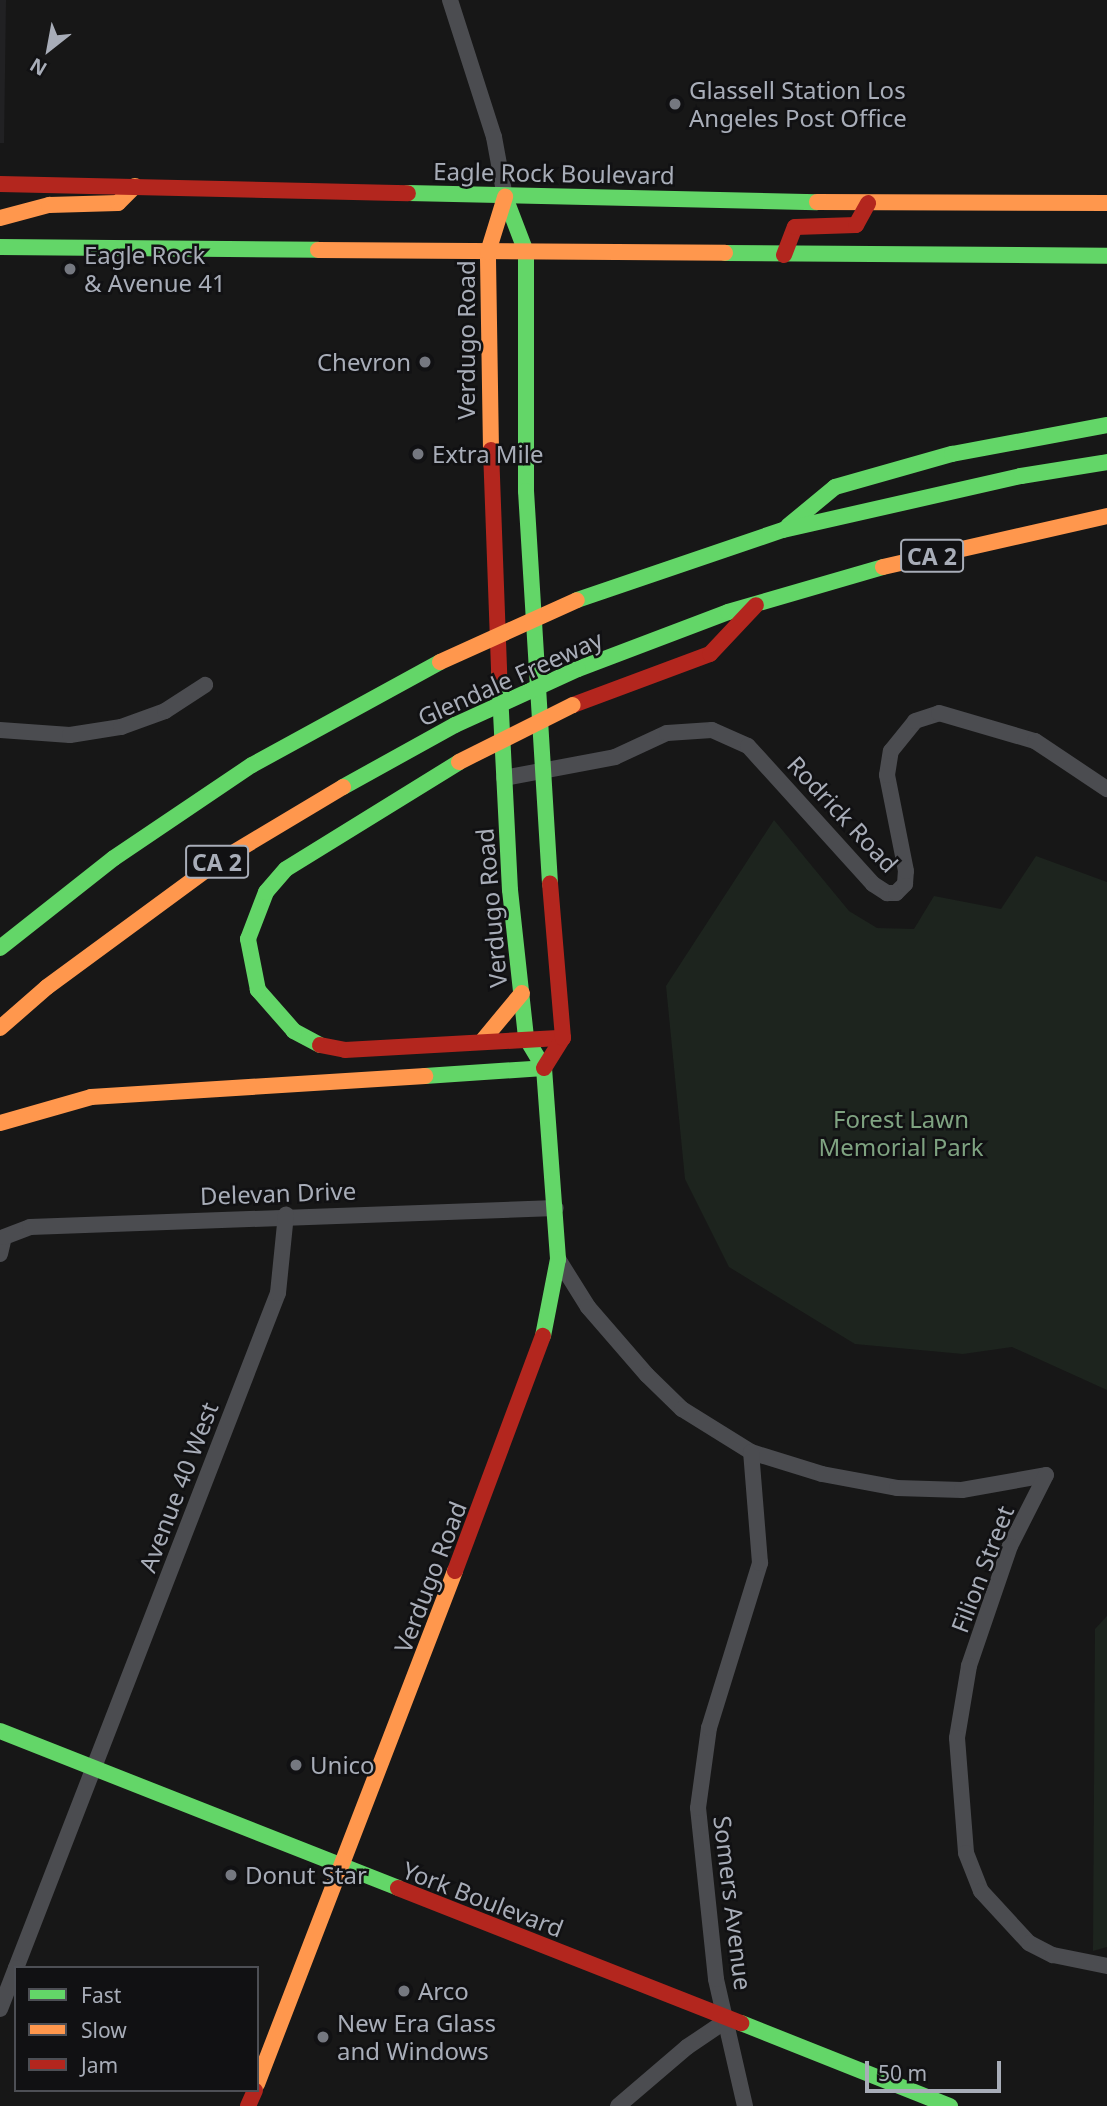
<!DOCTYPE html>
<style>
body{margin:0}
#map{position:relative;width:1107px;height:2106px;overflow:hidden;background:#171717;font-family:"Noto Sans",sans-serif}
div>[style]{position:absolute}
[style*='--x']{left:calc(var(--x)*1px);top:calc(var(--y)*1px);width:calc(var(--w)*1px);rotate:calc(var(--a)*1deg)}
.built>*{inset:0;background:#212123}
.green>*{inset:0;background:#1d241e}
.street>*{height:16px;margin:-8px;padding:0 8px;transform-origin:8px;border-radius:8px;background:#4b4c50}
.fast>*{height:16px;margin:-8px;padding:0 8px;transform-origin:8px;border-radius:8px;background:#63d668}
.slow>*{height:16px;margin:-8px;padding:0 8px;transform-origin:8px;border-radius:8px;background:#ff974d}
.jam>*{height:16px;margin:-8px;padding:0 8px;transform-origin:8px;border-radius:8px;background:#b3261e}
.fast-bridge>*{height:16px;margin:-8px;padding:0 8px;transform-origin:8px;border-radius:8px;background:#63d668}
.slow-bridge>*{height:16px;margin:-8px;padding:0 8px;transform-origin:8px;border-radius:8px;background:#ff974d}
.dots>*{width:19px;height:19px;translate:-50% -50%;box-sizing:border-box;border:4px solid #111113;border-radius:50%}
span{translate:-50% -50%;white-space:nowrap;text-align:center;line-height:1.15;-webkit-text-stroke:5px #111113;paint-order:stroke}
.shield-label span{padding:2px 5px;background:#111113;border:2px solid;border-radius:5px;-webkit-text-stroke-width:0}
.shield-label{font-size:23px;color:#a8adb8;font-weight:700}
.poi-label{font-size:24px;color:#a8adb8}
.left{translate:0 -50%;text-align:left}
.right{translate:-100% -50%;text-align:right}
.street-label{font-size:24px;color:#a8adb8}
.park-label{font-size:24px;color:#7fa381}
.legend{position:absolute;left:14px;top:1966px;width:245px;height:126px;box-sizing:border-box;background:#111113;border:2px solid #4d4f55;margin:0;padding:9px 12px;list-style:none;font-size:21px;color:#a8adb8}
.legend li{display:flex;align-items:center;gap:14px;height:35px}
.legend b{width:35px;border:2px solid #4d4f55}
.north{position:absolute;left:14px;top:14px;width:70px;height:70px;-webkit-text-stroke:5px #111113;paint-order:stroke;rotate:211deg;font-size:19px;font-weight:700;line-height:28px;text-align:center;color:#a8adb8}
.north::after{content:'';display:block;margin:auto;width:24px;height:32px;background:#a8adb8;clip-path:polygon(50% 0,100% 100%,50% 72%,0 100%)}
.scale{position:absolute;left:865px;top:2061px;width:136px;height:32px;box-sizing:border-box;border:4px solid #a8adb8;border-top:0;padding-left:9px;font-size:21px;line-height:24px;white-space:nowrap;color:#a8adb8;-webkit-text-stroke:5px #111113;paint-order:stroke}
</style>
<div id="map">
<div class="built">
<div style="clip-path:polygon(0 0,6px 0,4px 143px,0 143px)"></div>
</div>
<div class="green">
<div style="clip-path:polygon(774px 820px,849px 911px,877px 928px,914px 929px,934px 896px,1001px 909px,1036px 856px,1107px 882px,1107px 1390px,1012px 1347px,963px 1354px,855px 1344px,729px 1267px,685px 1179px,666px 986px)"></div>
<div style="clip-path:polygon(1107px 1616px,1107px 1947px,1093px 1951px,1095px 1629px)"></div>
</div>
<div class="street">
<div style="--x:450;--y:0;--w:144;--a:72.2"></div>
<div style="--x:494;--y:137;--w:61;--a:79.6"></div>
<div style="--x:0;--y:730;--w:70;--a:4.1"></div>
<div style="--x:70;--y:735;--w:52;--a:-8.9"></div>
<div style="--x:121;--y:727;--w:47;--a:-20"></div>
<div style="--x:165;--y:711;--w:48;--a:-33"></div>
<div style="--x:504;--y:778;--w:113;--a:-10.7"></div>
<div style="--x:615;--y:757;--w:57;--a:-24.8"></div>
<div style="--x:667;--y:733;--w:45;--a:-3.8"></div>
<div style="--x:712;--y:730;--w:39;--a:24"></div>
<div style="--x:748;--y:746;--w:186;--a:47.8"></div>
<div style="--x:873;--y:884;--w:17;--a:33"></div>
<div style="--x:887;--y:893;--w:9;--a:0"></div>
<div style="--x:896;--y:893;--w:13;--a:-45"></div>
<div style="--x:905;--y:884;--w:13;--a:-86"></div>
<div style="--x:906;--y:871;--w:98;--a:-101.2"></div>
<div style="--x:887;--y:775;--w:24;--a:-81"></div>
<div style="--x:891;--y:751;--w:38;--a:-51"></div>
<div style="--x:915;--y:721;--w:25;--a:-18"></div>
<div style="--x:939;--y:713;--w:100;--a:16.3"></div>
<div style="--x:1035;--y:741;--w:87;--a:33.7"></div>
<div style="--x:0;--y:1254;--w:17;--a:-77"></div>
<div style="--x:4;--y:1237;--w:28;--a:-21"></div>
<div style="--x:30;--y:1227;--w:526;--a:-2.07"></div>
<div style="--x:558;--y:1259;--w:57;--a:58"></div>
<div style="--x:588;--y:1307;--w:90;--a:49.1"></div>
<div style="--x:647;--y:1375;--w:49;--a:44.2"></div>
<div style="--x:682;--y:1409;--w:81;--a:31.9"></div>
<div style="--x:751;--y:1452;--w:74;--a:17.2"></div>
<div style="--x:822;--y:1474;--w:76;--a:10.6"></div>
<div style="--x:897;--y:1488;--w:65;--a:1.8"></div>
<div style="--x:962;--y:1490;--w:85;--a:-10.1"></div>
<div style="--x:1046;--y:1475;--w:80;--a:116.9"></div>
<div style="--x:1010;--y:1546;--w:127;--a:108.9"></div>
<div style="--x:969;--y:1666;--w:73;--a:99.5"></div>
<div style="--x:957;--y:1738;--w:115;--a:85.5"></div>
<div style="--x:966;--y:1853;--w:41;--a:68.5"></div>
<div style="--x:981;--y:1891;--w:71;--a:47.3"></div>
<div style="--x:1029;--y:1943;--w:27;--a:27"></div>
<div style="--x:1053;--y:1955;--w:55;--a:11.5"></div>
<div style="--x:16;--y:1968;--w:724;--a:-68.79"></div>
<div style="--x:278;--y:1293;--w:79;--a:-84.2"></div>
<div style="--x:0;--y:2009;--w:44;--a:-68.7"></div>
<div style="--x:618;--y:2106;--w:91;--a:-40.5"></div>
<div style="--x:687;--y:2047;--w:48;--a:-34"></div>
<div style="--x:745;--y:2106;--w:130;--a:-102.9"></div>
<div style="--x:716;--y:1979;--w:172;--a:-96"></div>
<div style="--x:698;--y:1808;--w:81;--a:-82.2"></div>
<div style="--x:709;--y:1728;--w:173;--a:-72.8"></div>
<div style="--x:760;--y:1563;--w:111;--a:-94.6"></div>
</div>
<div class="fast">
<div style="--x:408;--y:193;--w:409;--a:1.3"></div>
<div style="--x:505;--y:197;--w:59;--a:69.1"></div>
<div style="--x:526;--y:252;--w:239;--a:90"></div>
<div style="--x:526;--y:491;--w:394;--a:86.5"></div>
<div style="--x:0;--y:247;--w:318;--a:0.5"></div>
<div style="--x:725;--y:253;--w:382;--a:0.4"></div>
<div style="--x:788;--y:526;--w:61;--a:-39.7"></div>
<div style="--x:835;--y:487;--w:122;--a:-15.8"></div>
<div style="--x:952;--y:454;--w:158;--a:-10.6"></div>
<div style="--x:577;--y:600;--w:218;--a:-18.8"></div>
<div style="--x:783;--y:530;--w:244;--a:-12.8"></div>
<div style="--x:1021;--y:476;--w:87;--a:-9.2"></div>
<div style="--x:578;--y:669;--w:160;--a:-20.8"></div>
<div style="--x:728;--y:612;--w:161;--a:-16.2"></div>
<div style="--x:499;--y:673;--w:217;--a:87.1"></div>
<div style="--x:510;--y:890;--w:149;--a:83.8"></div>
<div style="--x:526;--y:1038;--w:35;--a:59"></div>
<div style="--x:544;--y:1068;--w:192;--a:85.8"></div>
<div style="--x:558;--y:1259;--w:78;--a:101"></div>
<div style="--x:343;--y:787;--w:128;--a:-29"></div>
<div style="--x:0;--y:948;--w:145;--a:-38.3"></div>
<div style="--x:114;--y:858;--w:166;--a:-34"></div>
<div style="--x:252;--y:765;--w:214;--a:-28.7"></div>
<div style="--x:320;--y:1045;--w:30;--a:-152"></div>
<div style="--x:294;--y:1031;--w:55;--a:-131.3"></div>
<div style="--x:258;--y:990;--w:52;--a:-101.1"></div>
<div style="--x:248;--y:939;--w:50;--a:-69"></div>
<div style="--x:266;--y:892;--w:30;--a:-49"></div>
<div style="--x:286;--y:869;--w:203;--a:-31.7"></div>
<div style="--x:425;--y:1076;--w:119;--a:-3.8"></div>
<div style="--x:0;--y:1731;--w:428;--a:21.5"></div>
<div style="--x:741;--y:2023;--w:225;--a:21.7"></div>
</div>
<div class="slow">
<div style="--x:817;--y:202;--w:290;--a:0.2"></div>
<div style="--x:0;--y:218;--w:51;--a:-14.9"></div>
<div style="--x:49;--y:205;--w:69;--a:-1.7"></div>
<div style="--x:118;--y:203;--w:24;--a:-45"></div>
<div style="--x:318;--y:250;--w:407;--a:0.4"></div>
<div style="--x:491;--y:450;--w:198;--a:-90.9"></div>
<div style="--x:488;--y:252;--w:58;--a:-72.8"></div>
<div style="--x:883;--y:567;--w:230;--a:-12.8"></div>
<div style="--x:0;--y:1028;--w:62;--a:-41.1"></div>
<div style="--x:47;--y:987;--w:210;--a:-36.3"></div>
<div style="--x:216;--y:863;--w:148;--a:-30.9"></div>
<div style="--x:483;--y:1040;--w:61;--a:-50.3"></div>
<div style="--x:0;--y:1123;--w:95;--a:-15.9"></div>
<div style="--x:91;--y:1097;--w:335;--a:-3.6"></div>
<div style="--x:257;--y:2084;--w:550;--a:-68.9"></div>
</div>
<div class="jam">
<div style="--x:0;--y:184;--w:408;--a:1.3"></div>
<div style="--x:784;--y:255;--w:30;--a:-69"></div>
<div style="--x:795;--y:227;--w:61;--a:-1.9"></div>
<div style="--x:856;--y:225;--w:25;--a:-61"></div>
<div style="--x:491;--y:450;--w:223;--a:87.9"></div>
<div style="--x:573;--y:705;--w:146;--a:-20.4"></div>
<div style="--x:710;--y:654;--w:67;--a:-46.8"></div>
<div style="--x:320;--y:1045;--w:25;--a:11"></div>
<div style="--x:345;--y:1050;--w:218;--a:-3.2"></div>
<div style="--x:544;--y:1068;--w:36;--a:-58"></div>
<div style="--x:563;--y:1038;--w:155;--a:-94.8"></div>
<div style="--x:455;--y:1571;--w:251;--a:-69.5"></div>
<div style="--x:398;--y:1888;--w:369;--a:21.5"></div>
<div style="--x:248;--y:2106;--w:17;--a:-66"></div>
</div>
<div class="fast-bridge">
<div style="--x:455;--y:725;--w:135;--a:-24.5"></div>
</div>
<div class="slow-bridge">
<div style="--x:440;--y:662;--w:150;--a:-24.3"></div>
<div style="--x:459;--y:762;--w:127;--a:-26.6"></div>
</div>
<div class="dots">
<div style="left:675px;top:104px;background:#757880"></div>
<div style="left:70px;top:269px;background:#757880"></div>
<div style="left:425px;top:362px;background:#757880"></div>
<div style="left:418px;top:454px;background:#757880"></div>
<div style="left:296px;top:1765px;background:#757880"></div>
<div style="left:231px;top:1875px;background:#757880"></div>
<div style="left:404px;top:1991px;background:#757880"></div>
<div style="left:323px;top:2037px;background:#757880"></div>
</div>
<div class="shield-label">
<span style="left:932px;top:556px">CA 2</span>
<span style="left:217px;top:862px">CA 2</span>
</div>
<div class="poi-label">
<span class="left" style="left:689px;top:104px">Glassell Station Los<br>Angeles Post Office</span>
<span class="left" style="left:84px;top:269px">Eagle Rock<br>&amp; Avenue 41</span>
<span class="right" style="left:411px;top:362px">Chevron</span>
<span class="left" style="left:432px;top:454px">Extra Mile</span>
<span class="left" style="left:310px;top:1765px">Unico</span>
<span class="left" style="left:245px;top:1875px">Donut Star</span>
<span class="left" style="left:418px;top:1991px">Arco</span>
<span class="left" style="left:337px;top:2037px">New Era Glass<br>and Windows</span>
</div>
<div class="street-label">
<span style="left:554px;top:173px;rotate:1deg">Eagle Rock Boulevard</span>
<span style="left:466px;top:340px;rotate:-90deg">Verdugo Road</span>
<span style="left:510px;top:678px;rotate:-24deg">Glendale Freeway</span>
<span style="left:843px;top:814px;rotate:47deg">Rodrick Road</span>
<span style="left:491px;top:908px;rotate:-95deg">Verdugo Road</span>
<span style="left:278px;top:1193px;rotate:-2deg">Delevan Drive</span>
<span style="left:178px;top:1487px;rotate:-69deg">Avenue 40 West</span>
<span style="left:982px;top:1569px;rotate:-69deg">Filion Street</span>
<span style="left:430px;top:1577px;rotate:-69deg">Verdugo Road</span>
<span style="left:483px;top:1899px;rotate:21deg">York Boulevard</span>
<span style="left:733px;top:1903px;rotate:83deg">Somers Avenue</span>
</div>
<div class="park-label">
<span style="left:901px;top:1133px">Forest Lawn<br>Memorial Park</span>
</div>
<ul class="legend">
<li><b style="height:9px;background:#63d668"></b>Fast</li>
<li><b style="height:9px;background:#ff974d"></b>Slow</li>
<li><b style="height:9px;background:#b3261e"></b>Jam</li>
</ul>
<div class="north">N</div>
<div class="scale">50 m</div>
</div>
